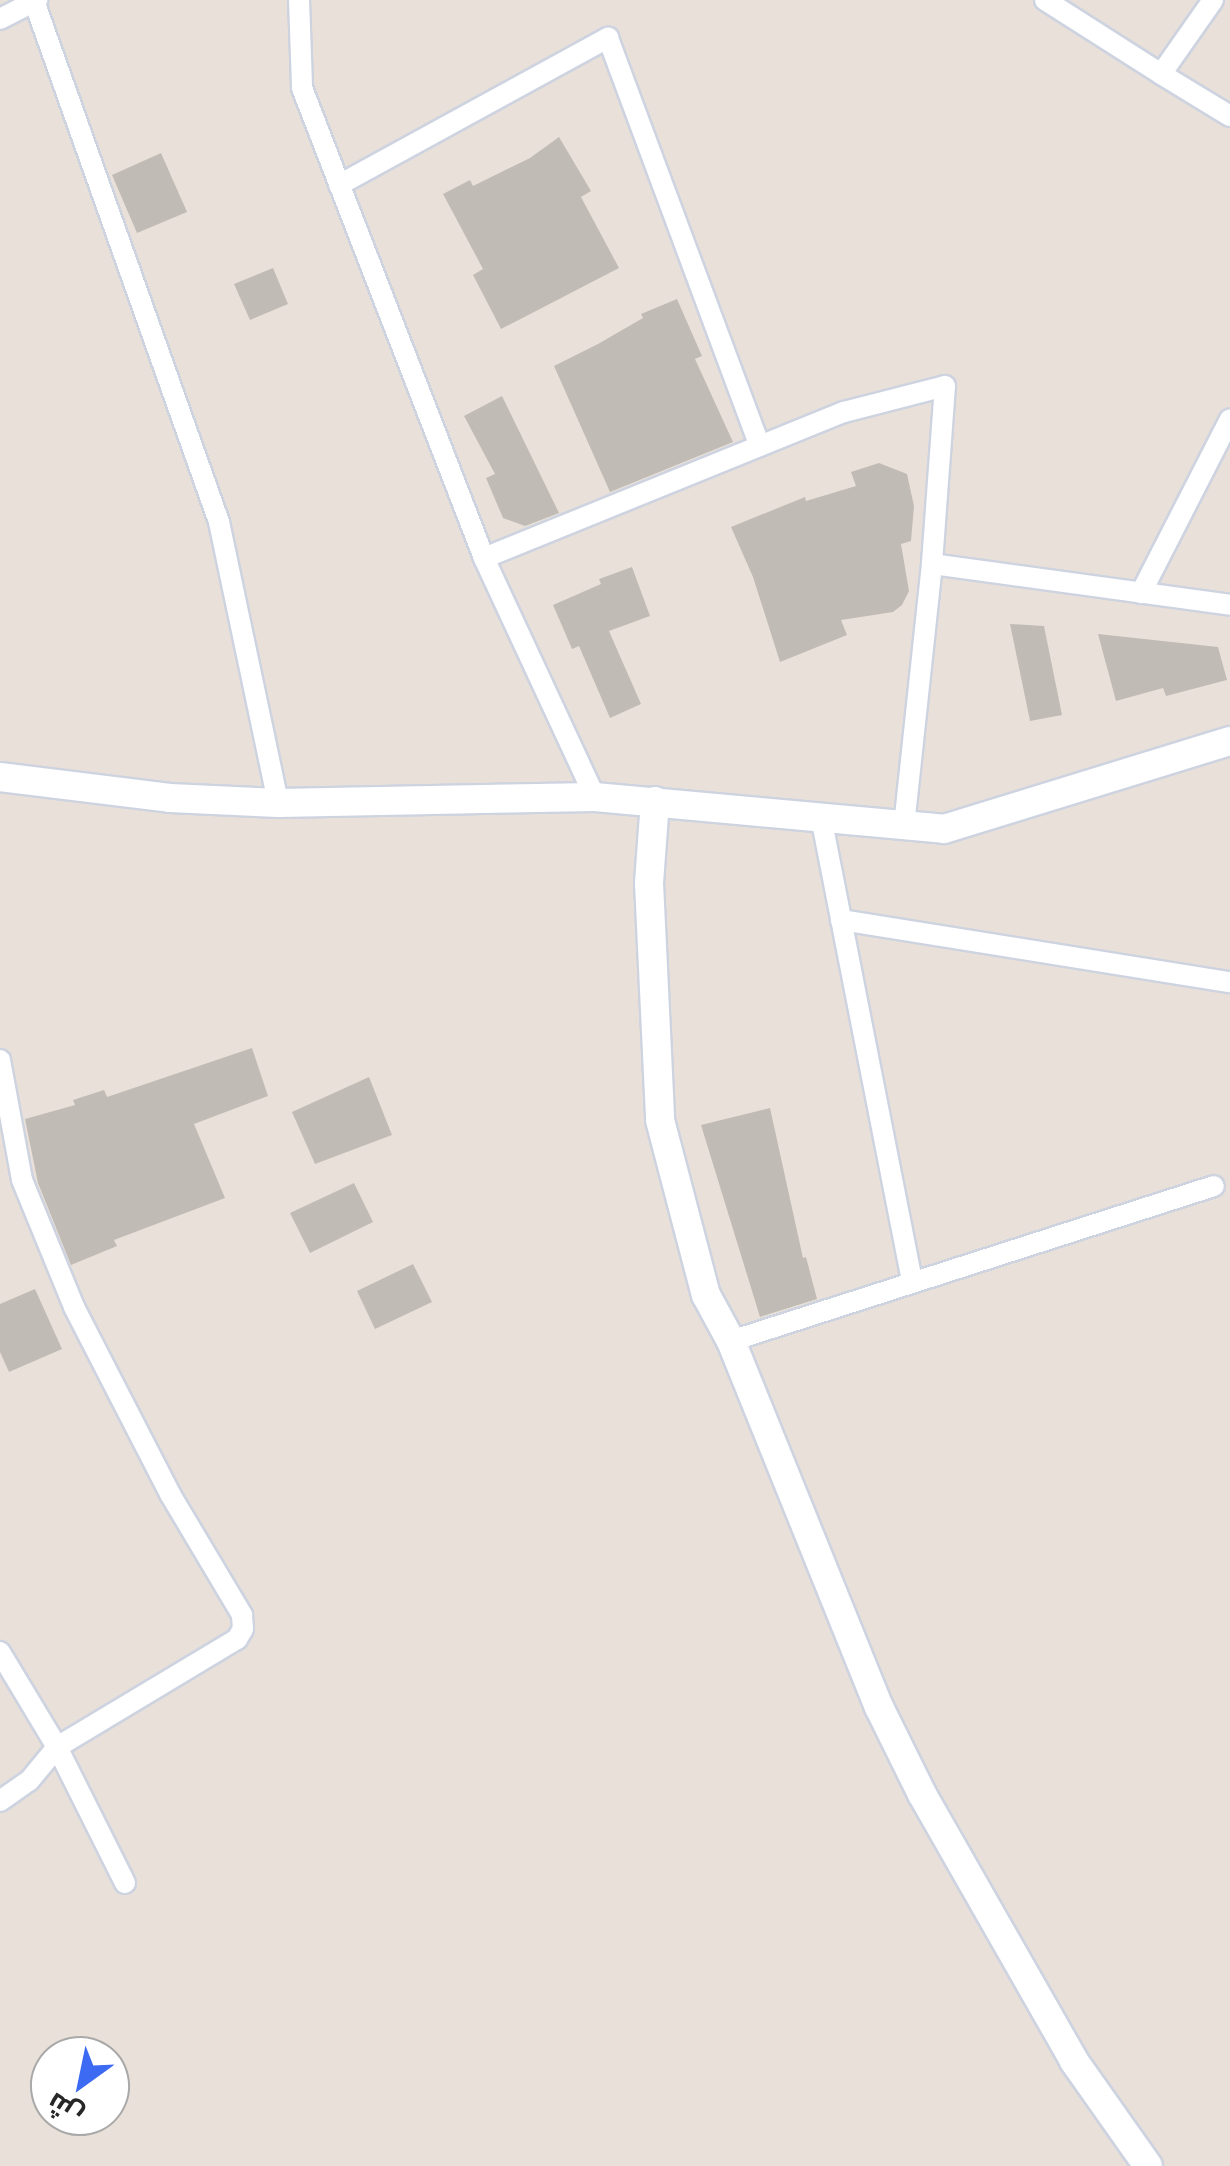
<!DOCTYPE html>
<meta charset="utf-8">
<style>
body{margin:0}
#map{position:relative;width:1230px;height:2166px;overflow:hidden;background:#e9e1d9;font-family:Inter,Cairo,sans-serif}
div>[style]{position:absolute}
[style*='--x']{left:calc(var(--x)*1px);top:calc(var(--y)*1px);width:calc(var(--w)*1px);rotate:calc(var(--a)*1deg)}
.building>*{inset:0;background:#c1bbb5}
.roads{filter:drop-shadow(2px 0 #ced3e0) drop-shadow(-2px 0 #ced3e0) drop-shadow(0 2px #ced3e0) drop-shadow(0 -2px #ced3e0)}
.minor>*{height:20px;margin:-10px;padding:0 10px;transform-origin:10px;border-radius:10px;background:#fff}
.tertiary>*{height:28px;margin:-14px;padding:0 14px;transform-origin:14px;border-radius:14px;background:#fff}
span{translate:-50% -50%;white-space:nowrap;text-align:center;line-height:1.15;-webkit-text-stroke:10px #fff;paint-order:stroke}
.north{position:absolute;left:30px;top:2036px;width:100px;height:100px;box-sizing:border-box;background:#fff;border:2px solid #a9a9a9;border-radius:50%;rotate:213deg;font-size:28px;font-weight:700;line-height:40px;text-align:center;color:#272727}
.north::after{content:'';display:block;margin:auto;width:35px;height:45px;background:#3d6af2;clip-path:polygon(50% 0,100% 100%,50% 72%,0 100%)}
</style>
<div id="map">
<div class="building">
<div style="clip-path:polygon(559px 137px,591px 191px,581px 197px,619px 268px,501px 329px,473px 275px,483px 269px,443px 194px,470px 180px,473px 186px,530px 158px)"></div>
<div style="clip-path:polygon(161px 153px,187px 212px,137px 233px,112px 175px)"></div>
<div style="clip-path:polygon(273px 268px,288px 304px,250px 320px,234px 284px)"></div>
<div style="clip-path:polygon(677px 299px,702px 356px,695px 359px,733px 442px,610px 492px,554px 366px,598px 344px,643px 318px,641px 314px)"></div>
<div style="clip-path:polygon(502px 396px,559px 513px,525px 526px,503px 518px,486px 478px,495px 474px,464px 416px)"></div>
<div style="clip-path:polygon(879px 463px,907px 474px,914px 506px,911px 541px,901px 544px,909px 591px,902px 605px,893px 612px,841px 620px,847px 635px,780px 662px,753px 577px,731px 527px,805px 497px,806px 501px,856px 486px,851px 472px)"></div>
<div style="clip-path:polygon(632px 567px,650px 616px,609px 631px,641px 704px,610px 718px,579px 646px,572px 649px,553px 605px,601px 584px,599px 579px)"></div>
<div style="clip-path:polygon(1010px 624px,1044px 626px,1062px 715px,1030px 721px)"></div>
<div style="clip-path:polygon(1098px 634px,1218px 647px,1227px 680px,1166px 696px,1163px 688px,1116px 701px)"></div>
<div style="clip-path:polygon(252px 1048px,268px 1096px,194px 1124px,225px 1198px,114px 1240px,117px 1246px,71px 1265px,38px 1183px,25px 1119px,75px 1105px,73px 1100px,104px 1090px,107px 1097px)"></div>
<div style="clip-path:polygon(369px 1077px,392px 1135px,315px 1164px,292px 1112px)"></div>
<div style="clip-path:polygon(770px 1108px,803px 1258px,806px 1257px,817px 1299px,760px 1317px,701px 1125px)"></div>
<div style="clip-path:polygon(354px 1183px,373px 1222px,310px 1253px,290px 1213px)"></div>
<div style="clip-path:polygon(413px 1264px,432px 1302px,375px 1329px,357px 1291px)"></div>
<div style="clip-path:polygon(35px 1289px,62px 1349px,9px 1372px,0 1352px,0 1304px)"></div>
</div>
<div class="roads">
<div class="minor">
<div style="--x:299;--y:0;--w:88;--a:88"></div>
<div style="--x:302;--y:88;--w:504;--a:68.83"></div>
<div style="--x:484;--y:558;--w:264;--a:65.1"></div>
<div style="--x:1045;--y:0;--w:138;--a:32.5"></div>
<div style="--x:1213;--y:0;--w:90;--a:125.1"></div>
<div style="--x:1161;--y:74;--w:81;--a:31.3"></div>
<div style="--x:34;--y:1;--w:553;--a:70.45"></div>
<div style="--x:219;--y:522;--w:287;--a:78.1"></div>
<div style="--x:0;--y:19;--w:42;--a:-27.2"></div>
<div style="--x:339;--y:185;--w:307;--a:-28.7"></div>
<div style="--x:608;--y:38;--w:435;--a:69.6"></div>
<div style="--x:484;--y:558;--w:388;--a:-22.1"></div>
<div style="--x:844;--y:412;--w:104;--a:-14.4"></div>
<div style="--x:945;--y:386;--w:178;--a:94.2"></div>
<div style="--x:932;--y:564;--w:262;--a:96.1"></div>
<div style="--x:932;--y:564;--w:301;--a:7.8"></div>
<div style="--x:1141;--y:593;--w:195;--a:-62.9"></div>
<div style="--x:821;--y:817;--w:474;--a:78.9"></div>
<div style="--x:841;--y:920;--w:394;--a:9.1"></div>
<div style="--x:0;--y:1060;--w:122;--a:79.6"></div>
<div style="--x:22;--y:1180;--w:137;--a:67.7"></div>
<div style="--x:74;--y:1307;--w:210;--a:62.8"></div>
<div style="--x:170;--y:1494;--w:141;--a:59.2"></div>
<div style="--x:242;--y:1615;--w:14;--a:86"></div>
<div style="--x:243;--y:1629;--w:12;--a:121"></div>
<div style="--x:237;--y:1639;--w:210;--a:149"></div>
<div style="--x:57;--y:1747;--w:111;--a:-121"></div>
<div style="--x:731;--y:1341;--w:507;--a:-17.79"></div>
<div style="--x:0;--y:1801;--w:35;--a:-35"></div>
<div style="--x:29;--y:1781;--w:44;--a:-50.5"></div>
<div style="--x:57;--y:1747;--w:152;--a:63.4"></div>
</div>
<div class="tertiary">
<div style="--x:0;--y:777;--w:171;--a:7"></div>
<div style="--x:170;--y:798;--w:108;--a:2.7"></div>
<div style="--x:278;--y:803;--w:317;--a:-1.1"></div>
<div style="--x:595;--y:797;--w:350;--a:5.2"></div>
<div style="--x:944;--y:829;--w:299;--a:-17.1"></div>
<div style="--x:655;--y:801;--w:82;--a:94.2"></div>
<div style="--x:649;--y:883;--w:237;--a:87.3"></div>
<div style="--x:660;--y:1120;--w:181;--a:75.3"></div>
<div style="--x:706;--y:1295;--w:52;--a:61.5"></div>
<div style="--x:731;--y:1341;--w:395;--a:68"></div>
<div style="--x:879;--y:1707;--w:97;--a:63.7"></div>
<div style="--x:922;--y:1794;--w:307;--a:60.3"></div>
<div style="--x:1074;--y:2061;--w:128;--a:54.8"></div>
</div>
</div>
<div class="north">ش</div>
</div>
